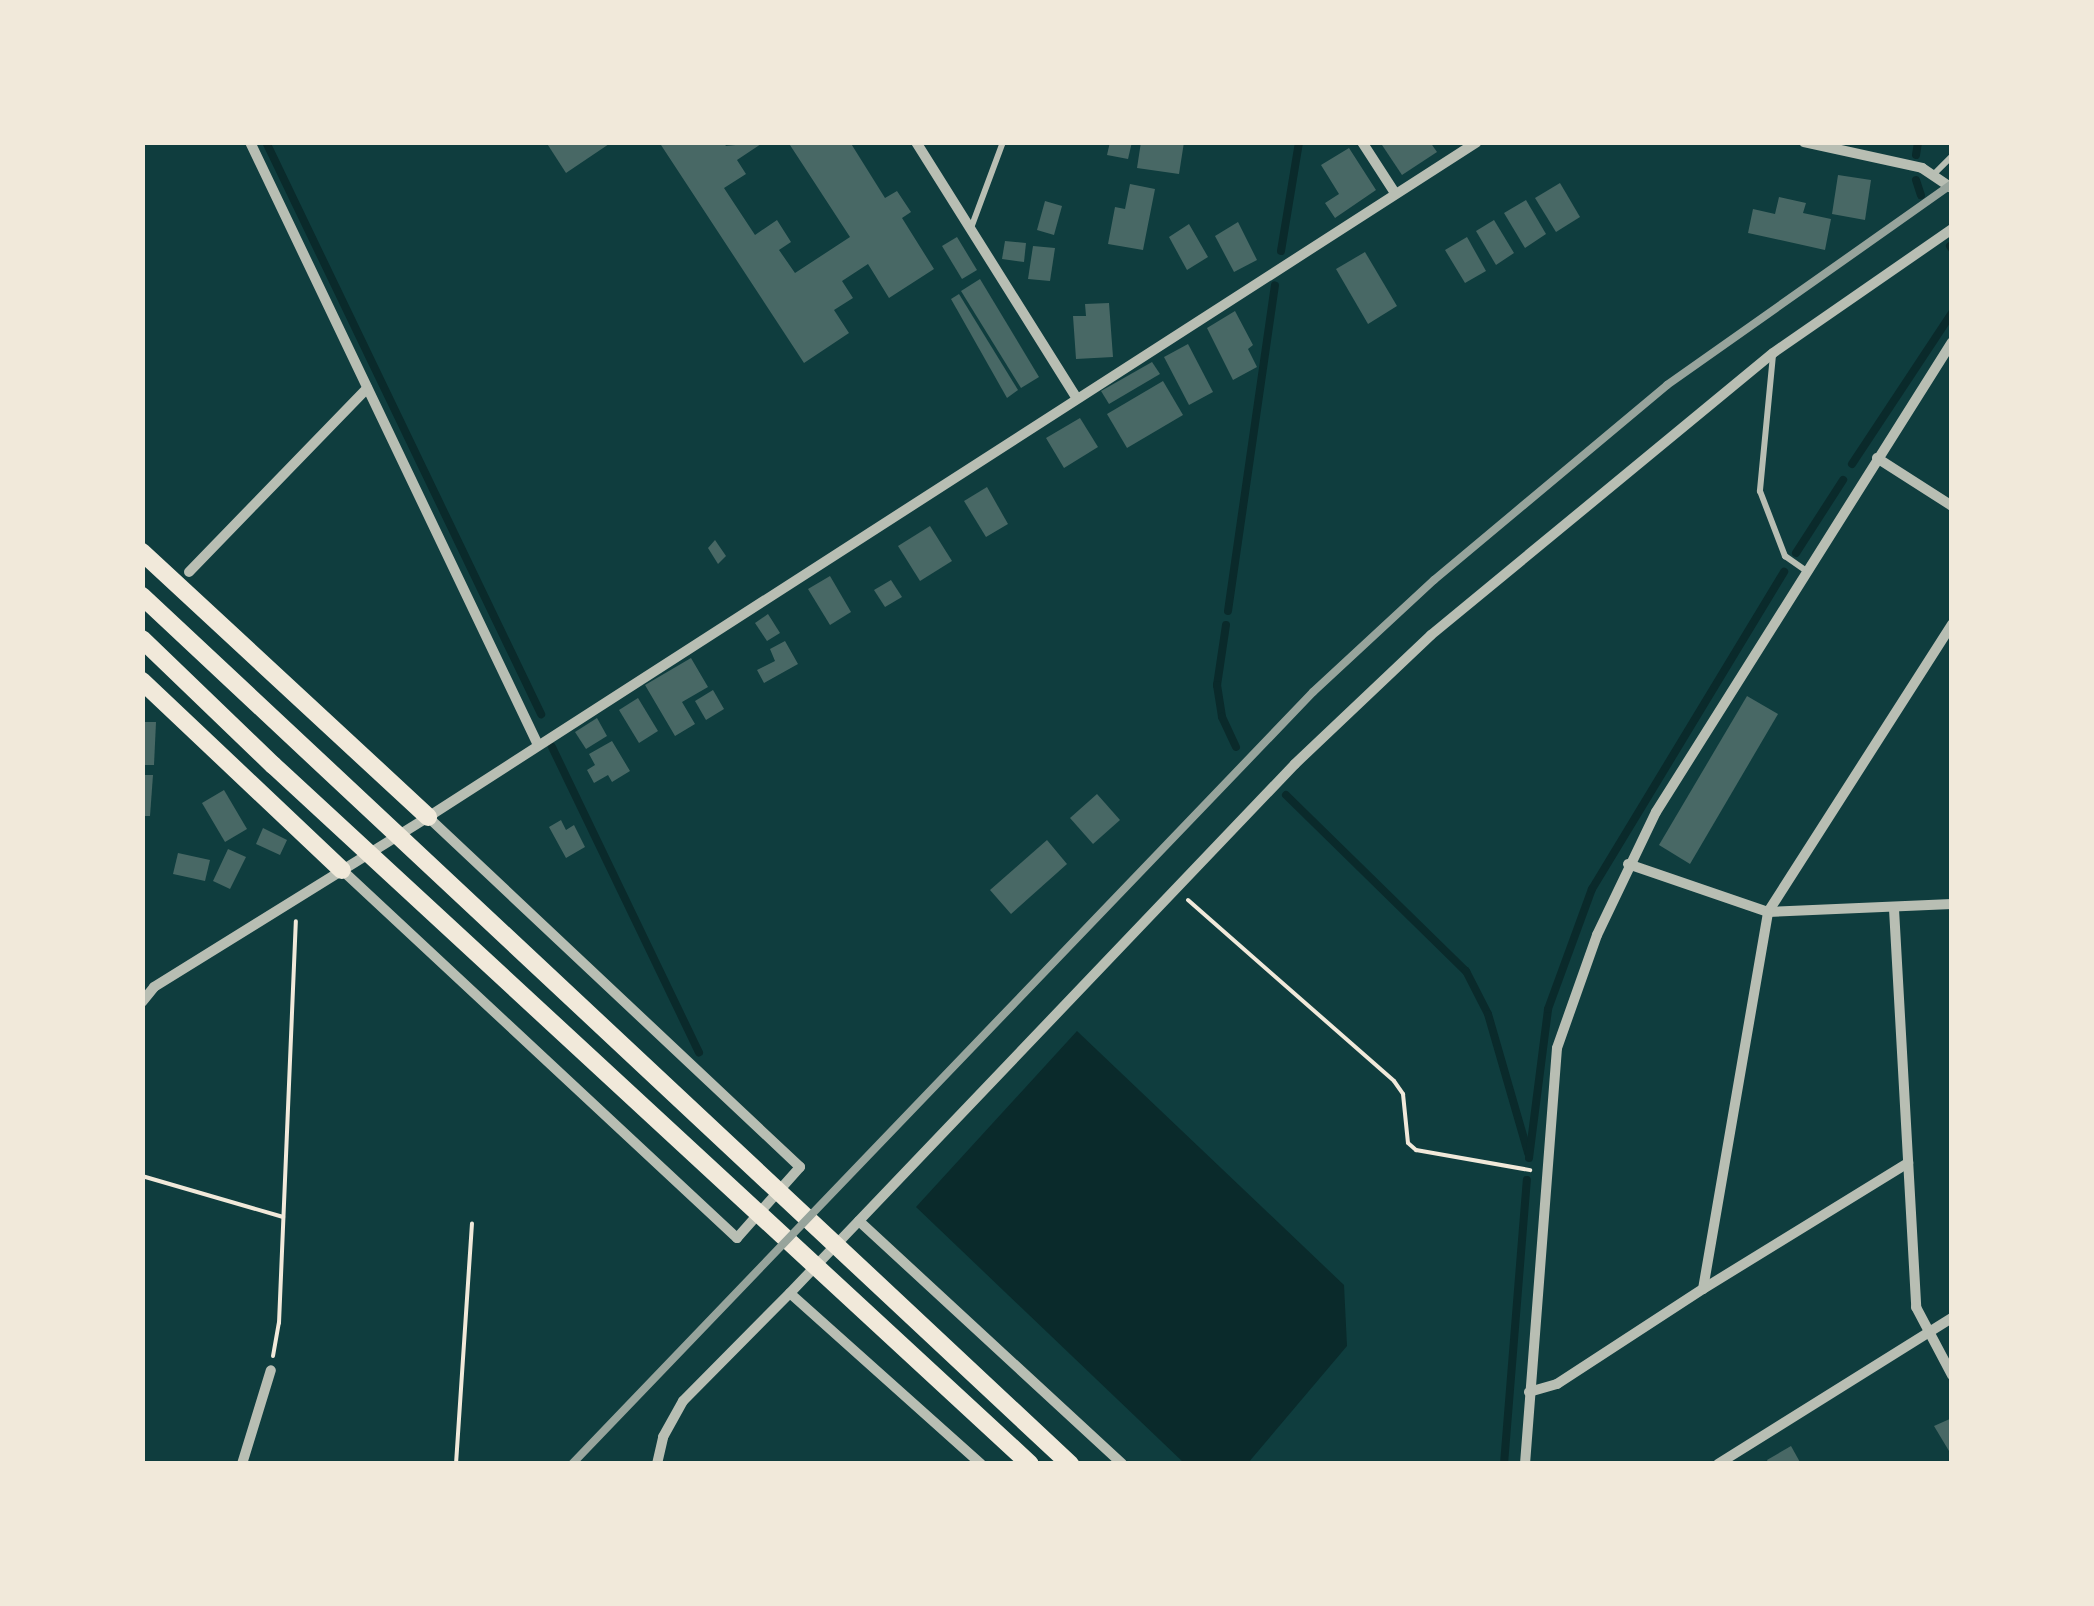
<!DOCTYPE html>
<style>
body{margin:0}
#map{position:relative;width:2094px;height:1606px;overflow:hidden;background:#0f3d3e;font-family:"Times New Roman",serif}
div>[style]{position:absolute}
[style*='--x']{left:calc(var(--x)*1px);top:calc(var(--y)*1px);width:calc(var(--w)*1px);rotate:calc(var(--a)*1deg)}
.water>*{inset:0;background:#0a2a2b}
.stream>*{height:8px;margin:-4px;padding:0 4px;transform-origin:4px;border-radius:4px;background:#0a2a2b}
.building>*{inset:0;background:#486865}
.path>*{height:4px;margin:-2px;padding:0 2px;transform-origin:2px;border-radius:2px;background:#f1e9da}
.service>*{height:6px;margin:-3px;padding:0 3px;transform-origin:3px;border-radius:3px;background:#b8beb3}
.minor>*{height:10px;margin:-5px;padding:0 5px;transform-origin:5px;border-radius:5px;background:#b8beb3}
.primary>*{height:18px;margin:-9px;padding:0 9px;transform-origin:9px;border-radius:9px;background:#f1e9da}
.rail>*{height:8px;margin:-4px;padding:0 4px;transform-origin:4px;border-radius:4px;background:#97a49c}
span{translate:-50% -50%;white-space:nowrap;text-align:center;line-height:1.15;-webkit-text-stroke:8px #f1e9da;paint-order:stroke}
.frame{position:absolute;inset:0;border:145px solid #f1e9da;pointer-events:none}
</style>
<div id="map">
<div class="water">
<div style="clip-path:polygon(1077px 1031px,1344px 1285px,1347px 1346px,1248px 1463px,1184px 1463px,916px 1207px)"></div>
</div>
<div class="stream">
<div style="--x:266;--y:142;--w:635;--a:64.32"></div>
<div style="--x:1916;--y:155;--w:13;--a:-81"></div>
<div style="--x:1916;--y:180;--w:16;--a:72"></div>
<div style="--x:1950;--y:246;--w:4;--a:56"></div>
<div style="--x:1281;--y:251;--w:110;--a:-80.6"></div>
<div style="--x:1852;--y:464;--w:181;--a:-56.5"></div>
<div style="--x:1796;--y:553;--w:87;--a:-57.2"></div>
<div style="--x:1228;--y:611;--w:329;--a:-81.8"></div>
<div style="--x:1226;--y:625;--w:61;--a:98.5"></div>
<div style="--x:1217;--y:685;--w:32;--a:81"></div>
<div style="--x:1222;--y:717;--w:33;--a:65"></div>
<div style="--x:552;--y:747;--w:339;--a:64.3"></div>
<div style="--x:1286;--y:795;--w:252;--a:44.4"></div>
<div style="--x:1466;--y:971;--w:48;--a:62.9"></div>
<div style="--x:1488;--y:1014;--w:145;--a:73.9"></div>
<div style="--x:1529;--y:1158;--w:150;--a:-82.7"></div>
<div style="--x:1548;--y:1009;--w:128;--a:-69.9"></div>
<div style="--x:1592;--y:889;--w:371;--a:-58.8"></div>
<div style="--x:1504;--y:1464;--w:285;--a:-85.4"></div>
</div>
<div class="building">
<div style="clip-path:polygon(546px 142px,612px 142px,566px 173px)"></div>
<div style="clip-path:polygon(664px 142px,723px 142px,726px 146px,764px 142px,737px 160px,746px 174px,724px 188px,755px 235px,777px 220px,791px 242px,779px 250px,795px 273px,850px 237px,788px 142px,850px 142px,885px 198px,897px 191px,911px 212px,902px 218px,934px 269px,889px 298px,868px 264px,842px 281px,853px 298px,834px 310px,849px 333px,804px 363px,661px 145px)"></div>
<div style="clip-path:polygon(1110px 142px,1132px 142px,1128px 159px,1107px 155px)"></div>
<div style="clip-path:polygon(1141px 142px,1184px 142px,1179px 174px,1137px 168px)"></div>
<div style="clip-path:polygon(1386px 142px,1430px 142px,1437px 152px,1402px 175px,1382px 145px)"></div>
<div style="clip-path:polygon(1349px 148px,1376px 190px,1335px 218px,1325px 203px,1339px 194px,1321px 165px)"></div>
<div style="clip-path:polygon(1838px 175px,1871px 180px,1865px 220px,1832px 214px)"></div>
<div style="clip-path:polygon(1560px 183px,1580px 217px,1556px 232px,1535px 198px)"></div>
<div style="clip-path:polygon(1130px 184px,1155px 189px,1143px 250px,1108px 244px,1115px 207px,1125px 209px)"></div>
<div style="clip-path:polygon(1779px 197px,1806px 203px,1803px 213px,1831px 219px,1825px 250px,1748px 233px,1753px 209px,1775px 214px)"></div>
<div style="clip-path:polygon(1526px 200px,1546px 234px,1525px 248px,1504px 213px)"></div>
<div style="clip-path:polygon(1045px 201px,1062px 206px,1054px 235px,1037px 230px)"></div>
<div style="clip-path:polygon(1494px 220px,1514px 253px,1496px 265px,1476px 231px)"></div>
<div style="clip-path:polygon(1238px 222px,1257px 260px,1234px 272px,1215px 236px)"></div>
<div style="clip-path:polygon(1189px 224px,1208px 257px,1187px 270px,1169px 237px)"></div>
<div style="clip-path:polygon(957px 237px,977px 270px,962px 279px,942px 246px)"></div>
<div style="clip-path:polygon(1467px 237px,1486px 271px,1465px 283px,1445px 250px)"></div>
<div style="clip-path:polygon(1005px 241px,1026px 243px,1024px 262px,1002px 259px)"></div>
<div style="clip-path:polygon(1033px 246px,1055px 248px,1050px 281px,1028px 279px)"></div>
<div style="clip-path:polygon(1365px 252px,1397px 306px,1368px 324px,1336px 269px)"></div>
<div style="clip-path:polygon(980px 279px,1039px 377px,1021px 388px,961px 291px)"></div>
<div style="clip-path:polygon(959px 294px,1018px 390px,1007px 398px,951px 299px)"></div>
<div style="clip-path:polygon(1109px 303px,1113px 357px,1076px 359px,1073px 316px,1086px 316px,1085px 304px)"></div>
<div style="clip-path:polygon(1235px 311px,1253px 345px,1248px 349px,1257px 367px,1233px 380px,1207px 328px)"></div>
<div style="clip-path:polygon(1188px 344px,1213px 392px,1189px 405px,1164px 357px)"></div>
<div style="clip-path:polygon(1152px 362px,1160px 374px,1109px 404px,1101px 391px)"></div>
<div style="clip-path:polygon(1163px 381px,1183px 415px,1127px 448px,1107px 414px)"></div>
<div style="clip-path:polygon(1080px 418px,1098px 447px,1064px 468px,1046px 438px)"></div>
<div style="clip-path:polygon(987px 487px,1008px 524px,986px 537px,964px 501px)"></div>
<div style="clip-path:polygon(930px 526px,952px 561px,920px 581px,898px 546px)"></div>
<div style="clip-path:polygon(715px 540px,726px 556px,718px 564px,708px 548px)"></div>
<div style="clip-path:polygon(830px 576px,851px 612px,830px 625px,808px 589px)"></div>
<div style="clip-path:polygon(891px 580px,902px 597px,885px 607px,874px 590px)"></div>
<div style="clip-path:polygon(768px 614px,780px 633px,767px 641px,755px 623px)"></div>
<div style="clip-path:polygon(785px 641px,798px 664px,764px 683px,757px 670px,775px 661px,770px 649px)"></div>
<div style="clip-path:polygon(691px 658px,708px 687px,682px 702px,695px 724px,675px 736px,645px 685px)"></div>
<div style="clip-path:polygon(713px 690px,724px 709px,706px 720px,695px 701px)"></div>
<div style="clip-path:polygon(1747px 696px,1778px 714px,1690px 864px,1659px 845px)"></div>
<div style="clip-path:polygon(638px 698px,658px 731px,639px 743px,619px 710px)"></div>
<div style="clip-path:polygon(597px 718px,607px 736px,586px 749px,575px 732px)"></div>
<div style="clip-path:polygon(142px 722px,156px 722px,154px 765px,142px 765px)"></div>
<div style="clip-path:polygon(612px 741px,630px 771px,612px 782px,608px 775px,594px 783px,587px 770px,595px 765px,589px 754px)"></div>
<div style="clip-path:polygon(142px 775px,153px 775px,150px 816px,142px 816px)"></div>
<div style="clip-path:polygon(224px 790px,247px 829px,225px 842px,202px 803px)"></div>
<div style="clip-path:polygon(1097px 794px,1120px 820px,1093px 844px,1070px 818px)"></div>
<div style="clip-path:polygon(561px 820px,566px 830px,574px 825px,585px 847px,566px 858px,549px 827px)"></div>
<div style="clip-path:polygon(263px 828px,287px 840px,280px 855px,256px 844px)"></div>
<div style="clip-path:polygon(1047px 840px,1067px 864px,1011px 914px,990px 890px)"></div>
<div style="clip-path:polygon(228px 849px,246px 857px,230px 889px,213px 881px)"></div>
<div style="clip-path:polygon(178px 853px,210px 860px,205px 881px,173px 874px)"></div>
<div style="clip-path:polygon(1952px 1418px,1952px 1456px,1934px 1426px)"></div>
<div style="clip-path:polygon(1791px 1446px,1801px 1464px,1769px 1464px,1767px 1460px)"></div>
</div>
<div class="path">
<div style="--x:1188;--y:900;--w:274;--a:41.3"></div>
<div style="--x:1394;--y:1081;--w:16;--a:55"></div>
<div style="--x:1403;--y:1094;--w:49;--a:84.2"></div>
<div style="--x:1408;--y:1143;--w:11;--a:41"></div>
<div style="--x:1416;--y:1150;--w:116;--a:10"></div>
<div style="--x:142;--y:1176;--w:147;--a:16.2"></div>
<div style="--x:273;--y:1356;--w:34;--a:-80"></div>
<div style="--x:279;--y:1323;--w:402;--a:-87.6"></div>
<div style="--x:456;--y:1464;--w:241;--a:-86.2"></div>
</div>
<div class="service">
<div style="--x:1934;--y:174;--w:25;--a:-45"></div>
<div style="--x:971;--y:228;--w:92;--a:-69.6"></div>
<div style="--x:1773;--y:355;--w:137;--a:95.5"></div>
<div style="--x:1760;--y:491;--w:70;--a:69"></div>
<div style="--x:1785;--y:556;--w:24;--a:35"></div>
</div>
<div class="minor">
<div style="--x:250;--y:142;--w:668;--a:64.47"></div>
<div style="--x:916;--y:142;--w:301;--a:57.9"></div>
<div style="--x:1362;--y:142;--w:61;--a:57.1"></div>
<div style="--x:1804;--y:142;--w:121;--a:12.4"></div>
<div style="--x:1922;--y:168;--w:36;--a:34"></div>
<div style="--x:1877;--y:458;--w:89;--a:32.6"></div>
<div style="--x:189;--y:572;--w:256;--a:-45.9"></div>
<div style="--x:1628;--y:864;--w:148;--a:18.9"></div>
<div style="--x:1768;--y:912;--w:184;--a:-2.5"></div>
<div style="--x:342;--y:870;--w:540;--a:42.97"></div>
<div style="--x:737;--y:1238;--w:95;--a:-48.4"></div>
<div style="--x:800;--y:1167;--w:511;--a:-136.75"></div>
<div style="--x:1894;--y:909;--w:399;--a:86.8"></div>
<div style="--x:1916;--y:1307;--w:77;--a:62.1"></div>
<div style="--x:142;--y:1002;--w:19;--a:-51"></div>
<div style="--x:154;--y:987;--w:322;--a:-31.8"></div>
<div style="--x:428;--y:817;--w:1247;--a:-32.76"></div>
<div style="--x:859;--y:1221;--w:358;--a:42.7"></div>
<div style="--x:1703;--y:1289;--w:241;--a:-31.6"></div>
<div style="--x:1529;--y:1392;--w:29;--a:-16"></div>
<div style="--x:1557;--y:1384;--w:174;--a:-33.1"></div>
<div style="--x:1703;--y:1289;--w:383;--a:-80.2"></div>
<div style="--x:1768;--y:912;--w:342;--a:-57.4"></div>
<div style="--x:242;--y:1464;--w:98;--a:-72.9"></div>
<div style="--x:657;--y:1464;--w:28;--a:-77"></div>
<div style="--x:663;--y:1437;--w:41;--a:-60.9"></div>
<div style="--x:683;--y:1401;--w:152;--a:-45.3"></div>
<div style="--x:981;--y:1464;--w:256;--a:-138.2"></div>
<div style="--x:790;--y:1293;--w:731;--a:-46.33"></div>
<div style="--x:1295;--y:764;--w:187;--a:-43.5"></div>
<div style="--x:1431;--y:635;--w:443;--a:-39.5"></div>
<div style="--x:1773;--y:353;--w:218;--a:-34.7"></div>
<div style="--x:1525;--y:1464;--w:417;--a:-85.6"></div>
<div style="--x:1557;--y:1048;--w:120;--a:-70.5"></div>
<div style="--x:1597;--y:935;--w:136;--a:-64.4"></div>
<div style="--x:1656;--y:812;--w:555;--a:-57.8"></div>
<div style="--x:1718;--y:1464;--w:276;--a:-32"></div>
</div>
<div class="primary">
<div style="--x:142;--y:552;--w:390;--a:42.8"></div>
<div style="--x:142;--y:596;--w:1271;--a:43.09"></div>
<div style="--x:142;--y:639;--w:182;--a:43.9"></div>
<div style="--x:273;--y:765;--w:1030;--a:42.72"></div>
<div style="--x:142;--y:681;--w:275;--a:43.4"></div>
</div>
<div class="rail">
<div style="--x:572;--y:1464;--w:1070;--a:-46.17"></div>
<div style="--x:1313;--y:692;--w:165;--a:-42.8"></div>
<div style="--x:1434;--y:580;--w:304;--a:-39.9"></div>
<div style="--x:1667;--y:385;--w:349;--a:-35.2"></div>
</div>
<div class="frame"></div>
</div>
